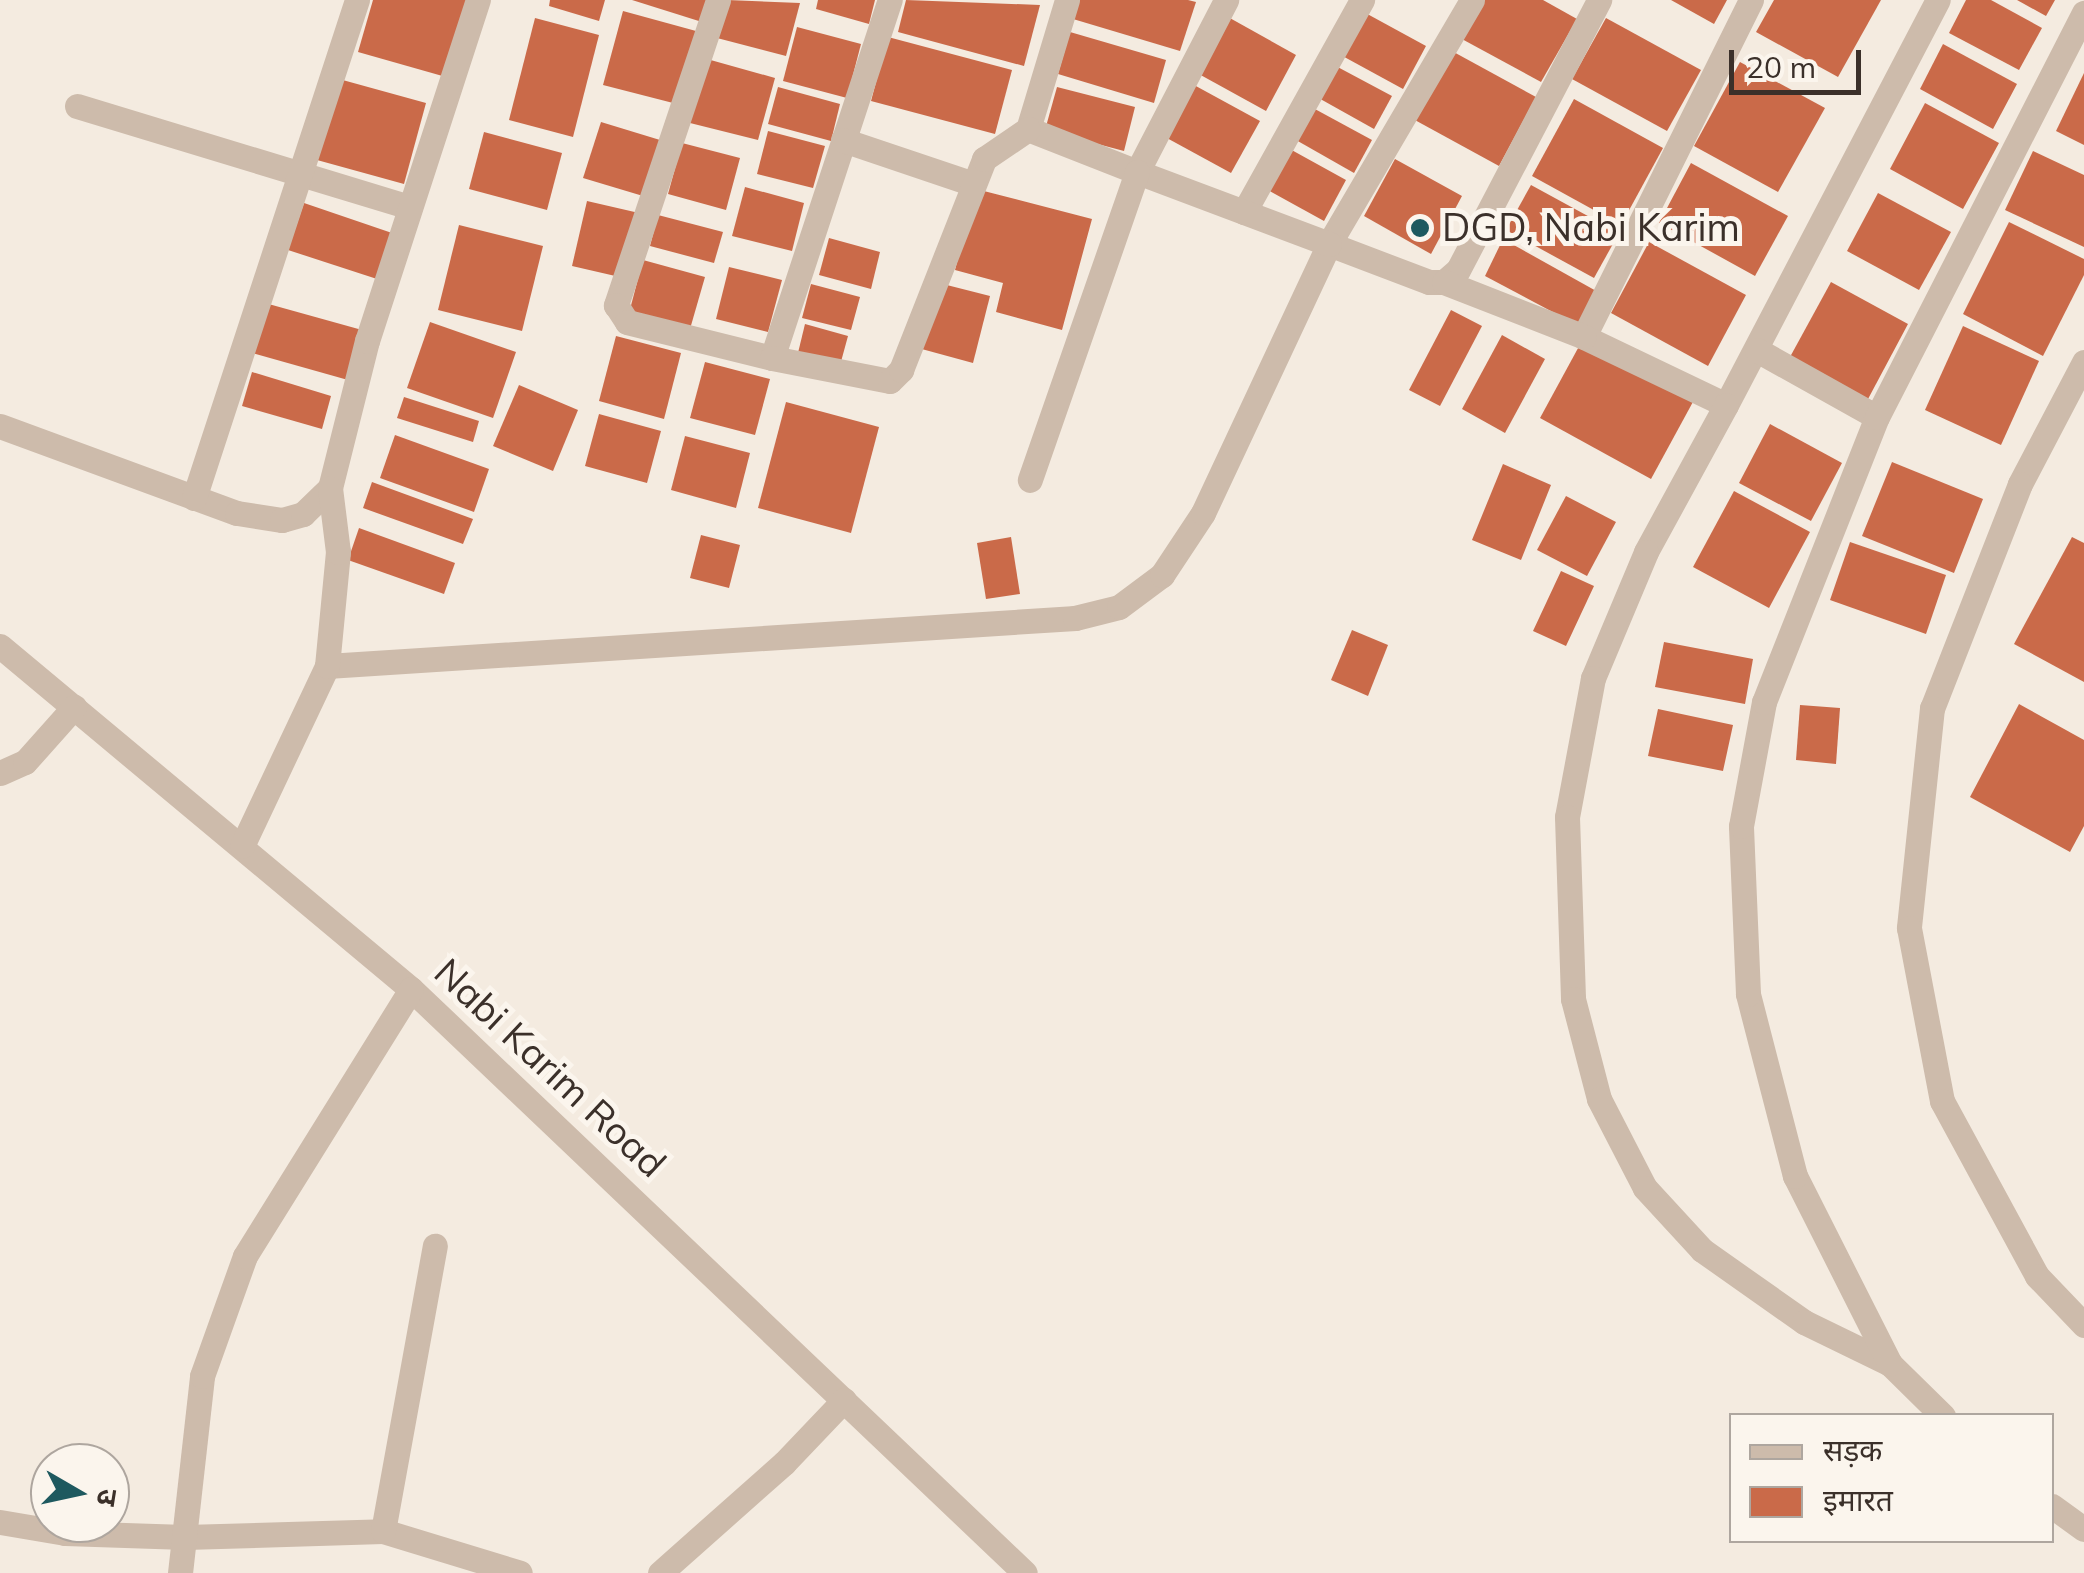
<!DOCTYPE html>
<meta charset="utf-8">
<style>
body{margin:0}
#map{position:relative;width:2084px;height:1573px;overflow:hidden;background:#f4ebe0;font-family:Mulish,"Noto Sans Devanagari",sans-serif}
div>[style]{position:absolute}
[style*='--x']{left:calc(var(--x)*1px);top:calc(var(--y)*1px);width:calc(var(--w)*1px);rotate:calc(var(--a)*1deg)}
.building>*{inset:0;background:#ca6a49}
.street>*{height:25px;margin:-12.5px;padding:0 12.5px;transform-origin:12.5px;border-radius:12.5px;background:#cdbbab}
.dots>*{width:28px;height:28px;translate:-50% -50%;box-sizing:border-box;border:5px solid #fbf5ed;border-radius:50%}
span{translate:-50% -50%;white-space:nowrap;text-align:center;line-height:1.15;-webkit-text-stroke:10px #fbf5ed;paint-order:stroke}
.poi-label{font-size:38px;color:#3b302a}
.left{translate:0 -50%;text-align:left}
.street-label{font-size:38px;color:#3b302a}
.legend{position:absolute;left:1729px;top:1413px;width:325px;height:130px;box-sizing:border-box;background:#fbf5ed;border:2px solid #aea69f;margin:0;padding:12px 18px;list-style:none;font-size:30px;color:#3b302a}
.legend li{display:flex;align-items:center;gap:20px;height:50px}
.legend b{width:50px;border:2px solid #aea69f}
.north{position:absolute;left:30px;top:1443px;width:100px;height:100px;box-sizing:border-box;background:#fbf5ed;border:2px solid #aea69f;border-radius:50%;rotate:99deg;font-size:28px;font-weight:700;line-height:40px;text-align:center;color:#3b302a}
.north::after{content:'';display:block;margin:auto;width:35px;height:45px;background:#1e595f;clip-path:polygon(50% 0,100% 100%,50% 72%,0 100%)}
.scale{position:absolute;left:1729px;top:50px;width:132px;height:45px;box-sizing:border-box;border:5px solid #3b302a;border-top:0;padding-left:12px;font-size:30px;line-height:35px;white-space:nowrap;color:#3b302a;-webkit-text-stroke:8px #fbf5ed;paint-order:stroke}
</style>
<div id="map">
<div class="building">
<div style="clip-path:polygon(373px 0,467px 0,446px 77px,358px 52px)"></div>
<div style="clip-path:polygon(550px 0,605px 0,599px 21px,549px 6px)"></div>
<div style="clip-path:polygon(632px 0,708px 0,702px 22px)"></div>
<div style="clip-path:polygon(727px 0,800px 3px,786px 56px,717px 38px)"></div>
<div style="clip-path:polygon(818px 0,875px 0,869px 24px,816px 9px)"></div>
<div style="clip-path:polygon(906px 0,1040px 5px,1024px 66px,898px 32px)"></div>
<div style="clip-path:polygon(1079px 0,1188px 0,1196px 2px,1180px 51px,1073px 19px)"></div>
<div style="clip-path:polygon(1480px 0,1543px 0,1577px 19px,1541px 82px,1460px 38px)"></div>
<div style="clip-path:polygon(1671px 0,1727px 0,1714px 24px)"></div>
<div style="clip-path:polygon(1774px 0,1881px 0,1838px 77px,1756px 32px)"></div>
<div style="clip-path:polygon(1966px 0,1991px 0,2042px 28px,2019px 70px,1949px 33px)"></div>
<div style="clip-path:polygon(2017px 0,2055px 0,2046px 16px)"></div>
<div style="clip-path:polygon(1360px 10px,1426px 46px,1403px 89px,1337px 53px)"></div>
<div style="clip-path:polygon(623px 11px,696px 31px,677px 104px,603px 85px)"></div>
<div style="clip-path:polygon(1228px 17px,1296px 55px,1266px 111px,1197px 73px)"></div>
<div style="clip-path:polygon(535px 18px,599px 35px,573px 137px,509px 120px)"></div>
<div style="clip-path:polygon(1606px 18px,1701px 70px,1667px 131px,1572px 79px)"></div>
<div style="clip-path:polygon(797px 27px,861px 44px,847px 98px,783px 81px)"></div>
<div style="clip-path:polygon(1070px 32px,1166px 60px,1154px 103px,1058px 74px)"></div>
<div style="clip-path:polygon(888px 37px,1012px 70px,995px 134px,871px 101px)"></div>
<div style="clip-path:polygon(1943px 44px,2017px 84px,1993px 129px,1920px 89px)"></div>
<div style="clip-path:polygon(1450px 50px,1536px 97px,1499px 166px,1413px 119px)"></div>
<div style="clip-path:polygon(707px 59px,775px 78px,758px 140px,690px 123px)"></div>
<div style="clip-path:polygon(1740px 62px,1825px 108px,1778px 192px,1694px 146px)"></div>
<div style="clip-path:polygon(1332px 64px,1392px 96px,1374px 129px,1315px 96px)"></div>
<div style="clip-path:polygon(2084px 73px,2084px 145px,2056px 131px)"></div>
<div style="clip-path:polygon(339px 79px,426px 103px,404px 184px,317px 160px)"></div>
<div style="clip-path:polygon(1194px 85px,1260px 121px,1231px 173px,1165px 137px)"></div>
<div style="clip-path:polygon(778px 87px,840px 104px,831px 141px,768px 124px)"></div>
<div style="clip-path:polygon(1057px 87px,1135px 107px,1124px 151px,1045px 130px)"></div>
<div style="clip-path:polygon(1574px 99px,1663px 148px,1621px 225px,1532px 176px)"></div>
<div style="clip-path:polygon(1925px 103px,1999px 143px,1963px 209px,1890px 169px)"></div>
<div style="clip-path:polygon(1313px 108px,1372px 140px,1354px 173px,1296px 140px)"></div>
<div style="clip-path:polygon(601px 122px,660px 140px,643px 196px,583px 178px)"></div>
<div style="clip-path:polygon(768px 131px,825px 146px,813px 188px,757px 174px)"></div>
<div style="clip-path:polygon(484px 132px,562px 153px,547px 210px,469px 189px)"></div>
<div style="clip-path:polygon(682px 143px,740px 158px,726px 210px,668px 194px)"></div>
<div style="clip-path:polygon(1288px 148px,1346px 180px,1324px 221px,1266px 189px)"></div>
<div style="clip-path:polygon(2033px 151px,2084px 175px,2084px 247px,2005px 210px)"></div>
<div style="clip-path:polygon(1395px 159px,1462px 196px,1431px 254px,1364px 216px)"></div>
<div style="clip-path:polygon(1691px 163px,1788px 216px,1755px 276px,1659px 223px)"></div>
<div style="clip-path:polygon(1531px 185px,1619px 233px,1594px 278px,1506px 230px)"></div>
<div style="clip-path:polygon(745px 187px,804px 203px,792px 251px,732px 236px)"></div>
<div style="clip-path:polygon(976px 189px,1092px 219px,1062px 330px,996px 312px,1003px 283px,955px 270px)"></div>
<div style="clip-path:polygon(1878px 193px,1951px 232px,1919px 290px,1847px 251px)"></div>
<div style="clip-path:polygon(587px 201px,639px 213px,624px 278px,572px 266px)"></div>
<div style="clip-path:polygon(304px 203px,392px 233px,377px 279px,288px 250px)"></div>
<div style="clip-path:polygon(658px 215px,723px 232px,714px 263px,650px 246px)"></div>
<div style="clip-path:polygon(2009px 222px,2084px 259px,2084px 275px,2043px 356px,1963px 314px)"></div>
<div style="clip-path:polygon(459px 225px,543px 246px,522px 331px,438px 310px)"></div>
<div style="clip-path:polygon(829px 238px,880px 252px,871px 289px,819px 275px)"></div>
<div style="clip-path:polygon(1503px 239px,1598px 292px,1581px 327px,1485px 276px)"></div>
<div style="clip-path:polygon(1649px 242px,1746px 295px,1708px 366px,1611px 313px)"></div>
<div style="clip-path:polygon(643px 260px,705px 277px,690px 329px,629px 313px)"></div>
<div style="clip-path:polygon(729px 267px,782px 280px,768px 332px,716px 319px)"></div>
<div style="clip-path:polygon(935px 282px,990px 296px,973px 363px,918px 348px)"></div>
<div style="clip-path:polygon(1831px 282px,1908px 324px,1868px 399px,1790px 357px)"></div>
<div style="clip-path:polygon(811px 284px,860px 297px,851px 330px,802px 318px)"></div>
<div style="clip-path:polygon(265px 303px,362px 330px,348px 380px,252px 353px)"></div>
<div style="clip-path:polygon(1451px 310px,1482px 326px,1440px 406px,1409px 390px)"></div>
<div style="clip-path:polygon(430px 322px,516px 352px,493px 418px,407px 388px)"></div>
<div style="clip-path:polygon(805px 324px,848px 336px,839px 369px,797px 357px)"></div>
<div style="clip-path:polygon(1963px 326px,2039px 361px,2001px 445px,1925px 410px)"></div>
<div style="clip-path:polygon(1502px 335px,1545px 359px,1505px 433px,1462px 409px)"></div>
<div style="clip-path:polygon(616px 336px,681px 353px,664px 419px,599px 401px)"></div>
<div style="clip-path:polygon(1583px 339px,1694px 400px,1651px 479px,1540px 418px)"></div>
<div style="clip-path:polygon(705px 362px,770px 379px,755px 435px,690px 418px)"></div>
<div style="clip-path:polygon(252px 372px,331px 396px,322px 429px,242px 406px)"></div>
<div style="clip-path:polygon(519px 385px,578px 410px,553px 471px,493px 446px)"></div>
<div style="clip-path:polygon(404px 397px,479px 421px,473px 442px,397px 418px)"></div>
<div style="clip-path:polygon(786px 402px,879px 427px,851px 533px,758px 508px)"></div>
<div style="clip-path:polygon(599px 414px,661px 431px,647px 483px,585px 466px)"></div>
<div style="clip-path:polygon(1770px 424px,1842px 463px,1811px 521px,1739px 483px)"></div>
<div style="clip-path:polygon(395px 435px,489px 469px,474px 512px,380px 478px)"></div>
<div style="clip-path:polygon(685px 436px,750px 453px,736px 508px,671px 490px)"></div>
<div style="clip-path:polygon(1892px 462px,1983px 499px,1954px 573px,1862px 536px)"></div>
<div style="clip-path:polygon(1503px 464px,1551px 485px,1521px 560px,1472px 540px)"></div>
<div style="clip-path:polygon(372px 482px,473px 519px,463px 544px,363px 508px)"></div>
<div style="clip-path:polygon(1734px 491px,1810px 532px,1769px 608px,1693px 567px)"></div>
<div style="clip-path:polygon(1566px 496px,1616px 522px,1587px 576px,1537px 550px)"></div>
<div style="clip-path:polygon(359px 528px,455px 563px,444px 594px,348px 560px)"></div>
<div style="clip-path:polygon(701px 535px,740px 545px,729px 588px,690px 578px)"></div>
<div style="clip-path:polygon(1011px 537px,1020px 594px,986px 599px,977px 543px)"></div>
<div style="clip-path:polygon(2072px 537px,2084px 543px,2084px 682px,2014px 644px)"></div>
<div style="clip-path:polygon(1850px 542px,1946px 575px,1926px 634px,1830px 600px)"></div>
<div style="clip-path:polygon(1561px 571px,1594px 586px,1566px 646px,1533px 631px)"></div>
<div style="clip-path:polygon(1352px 630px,1388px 645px,1368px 696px,1331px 680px)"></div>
<div style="clip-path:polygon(1664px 642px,1753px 659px,1745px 704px,1655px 687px)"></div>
<div style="clip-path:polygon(2019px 704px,2084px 740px,2084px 826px,2070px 852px,1970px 797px)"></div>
<div style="clip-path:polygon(1800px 705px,1840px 708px,1836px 764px,1796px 760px)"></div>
<div style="clip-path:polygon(1658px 709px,1733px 725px,1723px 771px,1648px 756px)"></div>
</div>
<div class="street">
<div style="--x:718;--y:0;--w:322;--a:108.5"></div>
<div style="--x:616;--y:305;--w:20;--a:57"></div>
<div style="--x:627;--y:322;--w:149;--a:13.9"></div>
<div style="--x:772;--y:358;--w:377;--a:-71.8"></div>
<div style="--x:1067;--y:0;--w:135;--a:106.8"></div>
<div style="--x:1028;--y:129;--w:117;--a:21.5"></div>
<div style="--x:1137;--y:172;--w:194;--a:-62.6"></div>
<div style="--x:1472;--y:0;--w:283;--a:120.4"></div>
<div style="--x:1329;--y:244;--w:107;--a:20.8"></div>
<div style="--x:1429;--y:282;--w:15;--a:0"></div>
<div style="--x:1444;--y:282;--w:18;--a:-41"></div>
<div style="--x:1458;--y:270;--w:305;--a:-62.4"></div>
<div style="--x:1751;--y:0;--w:376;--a:116.4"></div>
<div style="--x:1584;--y:337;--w:157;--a:25.6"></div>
<div style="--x:1726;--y:405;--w:457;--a:-62.4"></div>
<div style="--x:77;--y:106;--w:347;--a:16.9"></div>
<div style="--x:843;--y:140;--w:135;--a:18.6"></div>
<div style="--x:1244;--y:212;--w:243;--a:-60.9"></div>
<div style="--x:1444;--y:282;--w:150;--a:21.4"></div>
<div style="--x:1757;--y:350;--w:137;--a:29.2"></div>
<div style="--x:772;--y:358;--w:120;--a:11"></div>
<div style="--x:890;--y:381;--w:16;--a:-45"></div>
<div style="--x:901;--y:370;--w:227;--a:-68.5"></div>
<div style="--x:984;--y:159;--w:53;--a:-34.3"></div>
<div style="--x:2084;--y:362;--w:138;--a:117.7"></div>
<div style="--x:2020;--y:484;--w:241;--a:111.4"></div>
<div style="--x:1932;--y:708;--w:221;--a:96"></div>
<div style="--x:1909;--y:928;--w:176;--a:79.2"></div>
<div style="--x:1942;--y:1101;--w:199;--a:61.5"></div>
<div style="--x:2037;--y:1276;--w:68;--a:46.2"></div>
<div style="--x:1726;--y:405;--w:167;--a:118.6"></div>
<div style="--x:1646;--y:552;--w:137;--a:112.8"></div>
<div style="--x:1593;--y:678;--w:141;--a:100.6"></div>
<div style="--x:1567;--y:817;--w:182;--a:88.1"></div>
<div style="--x:1573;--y:999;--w:103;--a:75.4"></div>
<div style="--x:1599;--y:1099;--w:100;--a:62.7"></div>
<div style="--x:1645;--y:1188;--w:84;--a:47.4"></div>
<div style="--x:1702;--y:1250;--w:125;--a:35.2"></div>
<div style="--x:1804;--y:1322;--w:96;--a:26"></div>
<div style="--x:0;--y:426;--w:252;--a:20.2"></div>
<div style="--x:237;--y:513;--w:46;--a:8.8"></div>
<div style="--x:282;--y:520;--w:22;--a:-16"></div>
<div style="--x:303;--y:514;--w:37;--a:-44"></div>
<div style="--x:330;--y:488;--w:152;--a:-75.9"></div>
<div style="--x:367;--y:341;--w:359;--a:-72"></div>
<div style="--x:194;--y:498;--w:524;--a:-71.88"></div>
<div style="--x:0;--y:646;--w:535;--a:39.85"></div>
<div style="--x:411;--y:989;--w:847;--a:43.57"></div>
<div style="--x:327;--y:666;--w:750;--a:-3.67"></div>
<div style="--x:1075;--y:618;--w:45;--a:-14"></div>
<div style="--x:1119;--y:607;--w:54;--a:-36.7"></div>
<div style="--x:1162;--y:575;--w:74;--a:-56.5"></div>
<div style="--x:1203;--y:513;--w:297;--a:-64.9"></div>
<div style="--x:1329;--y:244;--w:205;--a:-159.4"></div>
<div style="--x:1137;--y:172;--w:326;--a:109.2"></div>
<div style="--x:0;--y:773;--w:27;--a:-24"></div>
<div style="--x:25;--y:762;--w:74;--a:-48.3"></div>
<div style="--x:242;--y:846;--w:199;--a:-64.7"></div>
<div style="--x:327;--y:666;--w:115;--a:-84.5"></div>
<div style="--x:338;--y:552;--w:64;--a:-97.1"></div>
<div style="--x:1943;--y:1416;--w:74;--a:-135.5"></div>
<div style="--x:1890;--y:1364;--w:211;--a:-116.8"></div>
<div style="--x:1795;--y:1176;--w:188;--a:-104.5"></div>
<div style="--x:1748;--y:994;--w:168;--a:-92.4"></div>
<div style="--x:1741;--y:826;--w:126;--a:-79.5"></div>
<div style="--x:1764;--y:702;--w:307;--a:-68.4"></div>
<div style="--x:1877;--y:417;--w:454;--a:-62.9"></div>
<div style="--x:2052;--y:1506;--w:39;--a:36"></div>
<div style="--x:0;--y:1522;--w:66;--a:9.6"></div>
<div style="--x:65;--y:1533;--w:120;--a:1.9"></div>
<div style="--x:185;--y:1537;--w:198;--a:-1.7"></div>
<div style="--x:383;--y:1531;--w:143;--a:17"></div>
<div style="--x:383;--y:1531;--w:290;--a:-79.7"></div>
<div style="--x:180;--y:1573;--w:198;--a:-83.6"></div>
<div style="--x:202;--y:1376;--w:127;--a:-70.3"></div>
<div style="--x:245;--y:1256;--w:314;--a:-58.1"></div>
<div style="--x:660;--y:1573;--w:166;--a:-41.6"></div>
<div style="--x:784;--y:1463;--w:87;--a:-46.4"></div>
</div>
<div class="dots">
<div style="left:1420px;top:228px;background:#1e595f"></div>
</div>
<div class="poi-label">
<span class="left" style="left:1442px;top:228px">DGD, Nabi Karim</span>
</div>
<div class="street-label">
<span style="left:550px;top:1068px;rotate:43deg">Nabi Karim Road</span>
</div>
<ul class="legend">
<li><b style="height:12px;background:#cdbbab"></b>सड़क</li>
<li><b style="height:28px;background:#ca6a49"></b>इमारत</li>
</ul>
<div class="north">उ</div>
<div class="scale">20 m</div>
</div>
